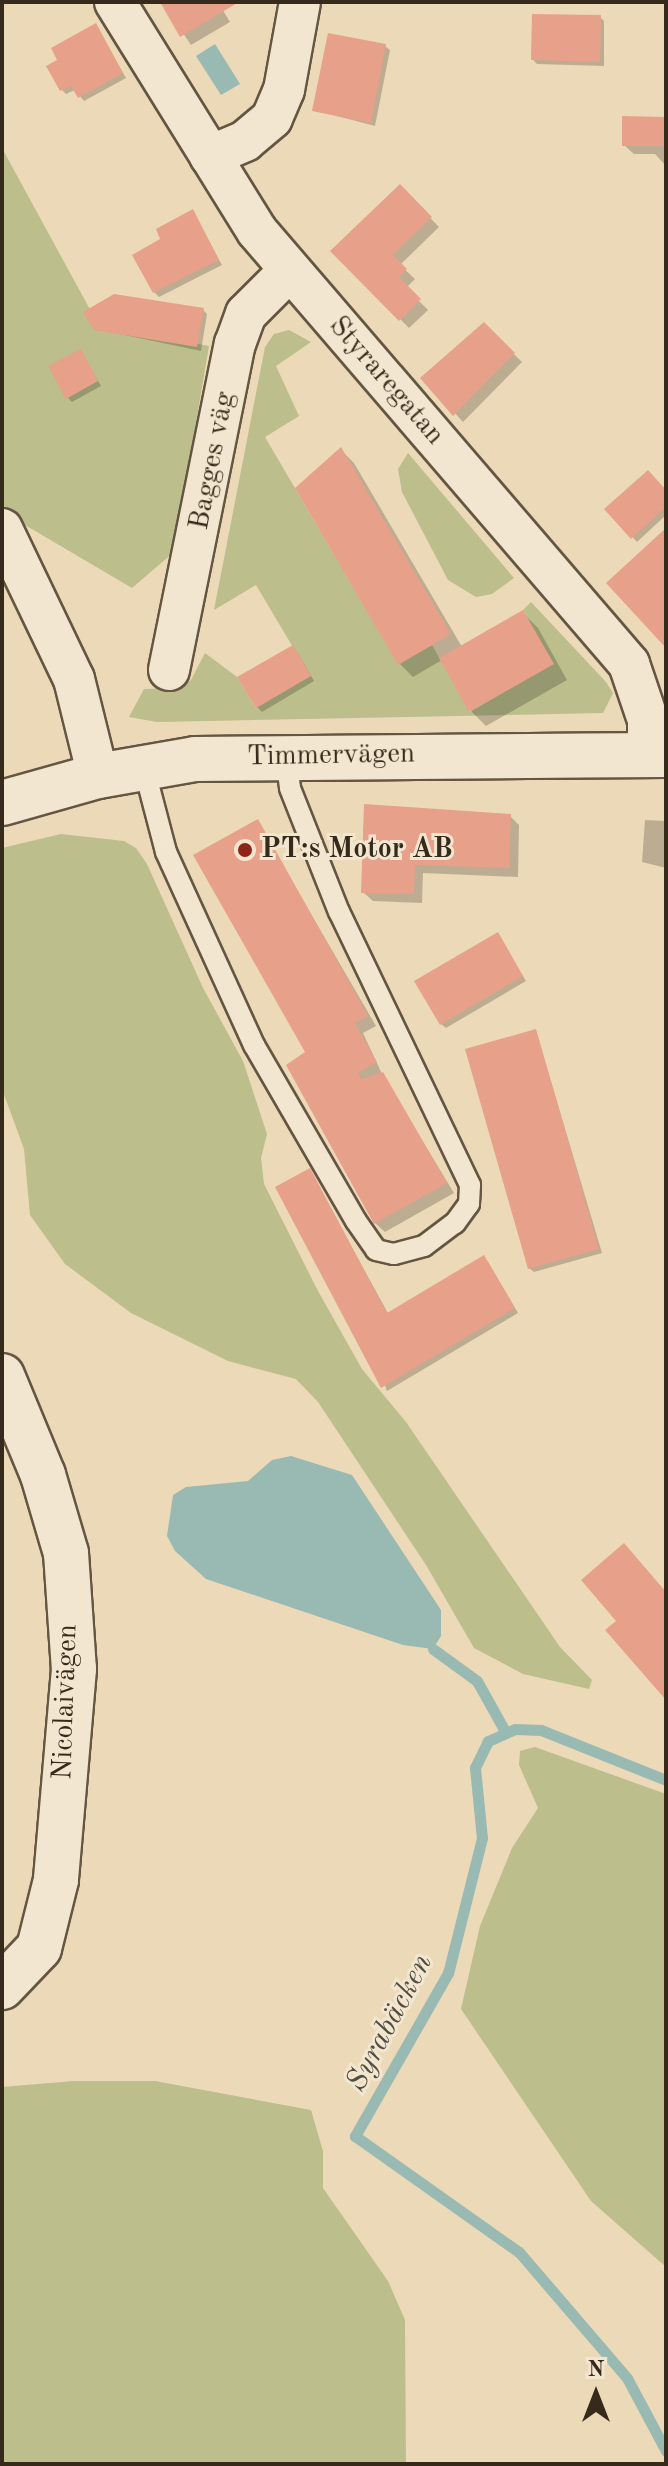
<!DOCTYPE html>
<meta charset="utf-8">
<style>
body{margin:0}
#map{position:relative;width:668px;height:2466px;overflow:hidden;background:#ecd9b7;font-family:"Old Standard TT",serif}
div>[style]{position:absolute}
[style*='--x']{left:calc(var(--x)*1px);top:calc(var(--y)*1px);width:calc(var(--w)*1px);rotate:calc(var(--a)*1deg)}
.green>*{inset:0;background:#bcbe8c}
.water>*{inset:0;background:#99bab2}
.shadow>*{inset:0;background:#0003}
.stream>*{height:11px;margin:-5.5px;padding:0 5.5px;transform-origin:5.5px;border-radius:5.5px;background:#99bab2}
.building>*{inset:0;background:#e7a089}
.roads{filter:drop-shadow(2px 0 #645642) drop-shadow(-2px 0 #645642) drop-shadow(0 2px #645642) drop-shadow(0 -2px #645642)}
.service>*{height:20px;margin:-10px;padding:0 10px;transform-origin:10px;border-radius:10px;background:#f3e6d0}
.minor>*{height:40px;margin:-20px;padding:0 20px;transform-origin:20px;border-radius:20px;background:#f3e6d0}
.tertiary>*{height:44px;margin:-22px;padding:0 22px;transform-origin:22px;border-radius:22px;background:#f3e6d0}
.dots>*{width:22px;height:22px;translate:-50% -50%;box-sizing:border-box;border:4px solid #f3e6d0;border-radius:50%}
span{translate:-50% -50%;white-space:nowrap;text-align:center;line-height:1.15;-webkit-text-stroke:6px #f3e6d0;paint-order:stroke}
.street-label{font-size:28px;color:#362a1b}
.poi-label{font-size:28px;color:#362a1b;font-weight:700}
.left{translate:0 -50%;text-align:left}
.water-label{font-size:30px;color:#4f4e41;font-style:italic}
.frame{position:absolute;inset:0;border:4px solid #362a1b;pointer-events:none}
.north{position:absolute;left:556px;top:2354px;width:80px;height:80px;-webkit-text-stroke:6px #f3e6d0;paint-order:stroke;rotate:0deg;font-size:22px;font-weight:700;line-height:32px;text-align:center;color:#362a1b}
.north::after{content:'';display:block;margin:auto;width:28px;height:36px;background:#362a1b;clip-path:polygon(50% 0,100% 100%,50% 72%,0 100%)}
</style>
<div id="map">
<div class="green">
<div style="clip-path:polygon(2px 148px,99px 326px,209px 346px,174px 552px,132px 588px,8px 515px,2px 503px)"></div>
<div style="clip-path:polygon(289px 330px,311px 342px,276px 366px,299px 416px,265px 437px,398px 664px,432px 645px,470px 712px,553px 664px,523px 610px,531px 602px,606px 682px,613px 693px,603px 713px,157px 722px,129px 717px,144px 689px,180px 688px,191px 680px,205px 653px,237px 677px,256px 708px,310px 676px,256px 585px,214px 610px,265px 347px,274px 334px)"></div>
<div style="clip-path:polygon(408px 453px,514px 578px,492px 594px,476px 597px,448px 580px,402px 492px,398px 469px)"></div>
<div style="clip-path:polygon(61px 834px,124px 841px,136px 848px,147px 864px,203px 988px,243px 1061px,267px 1134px,261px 1158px,264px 1184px,318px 1291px,362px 1369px,406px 1422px,560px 1647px,592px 1680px,589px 1689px,523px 1674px,474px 1648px,426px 1565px,318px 1402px,296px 1379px,228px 1361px,131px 1313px,65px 1264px,30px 1215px,24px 1149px,2px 1089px,2px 848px)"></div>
<div style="clip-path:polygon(535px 1747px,666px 1794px,666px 2267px,591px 2201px,461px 2009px,480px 1926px,512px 1848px,538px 1808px,519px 1765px,520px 1751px)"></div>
<div style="clip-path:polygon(74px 2081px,155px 2081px,311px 2110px,323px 2151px,323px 2188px,388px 2281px,405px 2320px,406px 2464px,2px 2464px,2px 2087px)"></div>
</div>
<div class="water">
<div style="clip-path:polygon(215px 44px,240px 84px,221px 95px,196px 56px)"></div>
<div style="clip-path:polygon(291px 1456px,352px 1475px,441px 1610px,441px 1636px,433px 1649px,403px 1645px,206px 1579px,175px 1551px,167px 1536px,173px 1495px,186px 1487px,248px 1481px,272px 1460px)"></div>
</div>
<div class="shadow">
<div style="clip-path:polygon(162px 2px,218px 2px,230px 22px,191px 45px)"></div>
<div style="clip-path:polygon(600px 17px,604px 21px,604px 66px,537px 64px,533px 60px)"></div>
<div style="clip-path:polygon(96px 26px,126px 78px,84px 101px,75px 90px,66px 94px,62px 90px,60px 60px)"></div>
<div style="clip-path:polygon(385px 46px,390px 50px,375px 126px,314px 110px)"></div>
<div style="clip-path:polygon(666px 119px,666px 166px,655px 154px,634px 154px,624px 145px)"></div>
<div style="clip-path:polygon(400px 187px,439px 227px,400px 265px,415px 279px,406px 288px,428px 310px,409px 328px,333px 251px)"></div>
<div style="clip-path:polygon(193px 212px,222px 265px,159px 297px,154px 292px,163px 240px)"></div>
<div style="clip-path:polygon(203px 310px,207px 314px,201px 351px,96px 329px)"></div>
<div style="clip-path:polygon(484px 325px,522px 362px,463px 422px,423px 378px)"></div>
<div style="clip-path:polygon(80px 351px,101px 386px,72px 402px,67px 397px)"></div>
<div style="clip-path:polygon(341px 450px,354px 463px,462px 647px,522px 612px,538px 628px,567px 680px,486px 726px,471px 711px,442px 660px,413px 677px,400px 664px)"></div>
<div style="clip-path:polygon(666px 493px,666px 515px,637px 542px,607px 509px)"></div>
<div style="clip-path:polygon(297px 652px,314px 681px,262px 712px,257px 707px)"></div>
<div style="clip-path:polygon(510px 816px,519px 825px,518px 877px,423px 873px,422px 903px,373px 901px,363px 892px)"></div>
<div style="clip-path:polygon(645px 820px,666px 821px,666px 868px,642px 862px)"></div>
<div style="clip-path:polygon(257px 821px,376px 1026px,363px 1033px,382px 1074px,454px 1193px,385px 1232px,375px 1223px,307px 1053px)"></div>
<div style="clip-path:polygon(497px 934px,526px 981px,446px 1028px,441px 1024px)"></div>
<div style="clip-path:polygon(536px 1031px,602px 1253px,534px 1272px,529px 1268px)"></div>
<div style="clip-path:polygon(310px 1171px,389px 1315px,488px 1262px,518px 1313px,387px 1391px)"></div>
</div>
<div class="stream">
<div style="--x:433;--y:1649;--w:54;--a:36"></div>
<div style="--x:477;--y:1681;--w:57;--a:60.8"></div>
<div style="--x:666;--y:1780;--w:135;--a:-158.2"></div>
<div style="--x:541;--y:1730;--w:26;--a:-178"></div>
<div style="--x:515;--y:1729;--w:30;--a:156"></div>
<div style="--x:488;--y:1741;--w:30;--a:116"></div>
<div style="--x:475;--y:1768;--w:70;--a:84.3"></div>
<div style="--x:482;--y:1838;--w:139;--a:104.1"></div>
<div style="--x:448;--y:1973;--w:188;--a:119.7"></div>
<div style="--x:355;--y:2136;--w:201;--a:35.3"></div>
<div style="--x:519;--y:2252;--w:166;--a:49.4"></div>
<div style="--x:627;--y:2378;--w:83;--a:61.9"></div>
</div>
<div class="building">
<div style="clip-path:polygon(160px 2px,239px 2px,180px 37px)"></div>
<div style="clip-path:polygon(532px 14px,601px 15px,600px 62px,531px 60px)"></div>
<div style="clip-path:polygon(96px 23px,123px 73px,78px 98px,71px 86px,60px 91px,46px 66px,57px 60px,51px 48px)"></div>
<div style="clip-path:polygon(328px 33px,386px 44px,371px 123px,312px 111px)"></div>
<div style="clip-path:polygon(622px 116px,666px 117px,666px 146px,622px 146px)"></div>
<div style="clip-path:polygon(400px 184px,432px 217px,393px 255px,407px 269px,399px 277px,421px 299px,399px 321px,330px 251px)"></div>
<div style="clip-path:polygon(193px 209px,219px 260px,153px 293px,132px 255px,160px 239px,156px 229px)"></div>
<div style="clip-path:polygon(114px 294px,204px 308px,197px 347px,94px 330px,83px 312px)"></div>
<div style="clip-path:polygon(484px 322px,515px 353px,453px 416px,420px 378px)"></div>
<div style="clip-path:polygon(81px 349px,98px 381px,66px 399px,48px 366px)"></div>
<div style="clip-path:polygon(341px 447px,451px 634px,398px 665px,295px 488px)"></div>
<div style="clip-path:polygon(648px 470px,666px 490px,666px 507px,631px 539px,604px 509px)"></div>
<div style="clip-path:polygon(666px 528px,666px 648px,606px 583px)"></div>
<div style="clip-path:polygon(523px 610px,554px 664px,469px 712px,439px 658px)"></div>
<div style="clip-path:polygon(293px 645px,311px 676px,256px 708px,237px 677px)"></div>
<div style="clip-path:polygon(364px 804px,511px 814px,509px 868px,415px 865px,414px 894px,361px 893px)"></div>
<div style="clip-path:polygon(258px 819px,368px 1016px,355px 1023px,377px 1062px,358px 1073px,361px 1079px,383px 1072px,447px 1183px,374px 1224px,286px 1065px,305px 1052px,193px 855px)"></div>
<div style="clip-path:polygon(498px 932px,523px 976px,440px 1025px,414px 981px)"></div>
<div style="clip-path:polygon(536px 1029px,599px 1249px,528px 1269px,465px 1049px)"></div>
<div style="clip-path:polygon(310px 1168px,387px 1313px,484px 1255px,515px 1308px,381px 1388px,275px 1187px)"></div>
<div style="clip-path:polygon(624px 1543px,666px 1592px,666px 1700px,605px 1630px,616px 1621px,581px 1580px)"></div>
</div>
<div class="roads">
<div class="service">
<div style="--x:144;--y:768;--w:87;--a:75.3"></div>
<div style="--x:166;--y:852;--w:212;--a:65.5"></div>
<div style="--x:254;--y:1045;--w:203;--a:59.9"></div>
<div style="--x:356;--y:1221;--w:35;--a:55"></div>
<div style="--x:376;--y:1250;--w:18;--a:13"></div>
<div style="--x:394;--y:1254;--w:31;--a:-15"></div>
<div style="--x:424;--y:1246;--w:39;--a:-37"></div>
<div style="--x:455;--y:1223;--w:24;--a:-54"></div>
<div style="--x:469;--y:1204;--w:19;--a:-87"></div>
<div style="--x:470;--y:1185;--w:303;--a:-115.6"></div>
<div style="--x:339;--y:912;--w:133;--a:-111.6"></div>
<div style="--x:290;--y:788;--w:33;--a:-97"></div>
</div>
<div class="minor">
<div style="--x:115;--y:2;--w:269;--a:58.2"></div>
<div style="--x:257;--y:231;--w:571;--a:49.33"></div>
<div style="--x:629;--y:664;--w:59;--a:71.3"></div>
<div style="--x:648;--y:720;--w:35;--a:90"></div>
<div style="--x:210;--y:156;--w:38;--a:-23"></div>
<div style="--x:245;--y:141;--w:35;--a:-40"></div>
<div style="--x:272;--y:118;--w:30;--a:-67"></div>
<div style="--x:284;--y:90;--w:89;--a:-79.7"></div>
<div style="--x:2;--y:529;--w:166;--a:64.4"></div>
<div style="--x:74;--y:679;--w:100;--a:76.1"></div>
<div style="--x:169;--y:670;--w:333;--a:-78.6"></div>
<div style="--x:235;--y:344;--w:32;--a:-70"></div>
<div style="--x:246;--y:314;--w:62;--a:-45"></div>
</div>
<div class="tertiary">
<div style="--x:2;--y:803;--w:100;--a:-15.7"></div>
<div style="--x:98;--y:776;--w:98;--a:-9.9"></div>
<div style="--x:195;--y:759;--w:471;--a:-0.5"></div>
<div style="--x:2;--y:1376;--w:107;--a:67.5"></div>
<div style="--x:43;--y:1475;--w:81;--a:73.6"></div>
<div style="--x:66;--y:1553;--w:116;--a:86.1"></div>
<div style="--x:74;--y:1669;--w:212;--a:94.9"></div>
<div style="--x:56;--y:1880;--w:70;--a:104"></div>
<div style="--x:39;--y:1948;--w:54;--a:133.5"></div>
</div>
</div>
<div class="dots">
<div style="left:245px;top:850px;background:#8f2418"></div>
</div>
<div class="street-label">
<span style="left:386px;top:381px;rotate:49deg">Styraregatan</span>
<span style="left:213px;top:461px;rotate:-79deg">Bagges väg</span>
<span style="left:331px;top:756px;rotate:-1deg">Timmervägen</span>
<span style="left:66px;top:1702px;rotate:-88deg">Nicolaivägen</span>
</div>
<div class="poi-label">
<span class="left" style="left:261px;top:850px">PT:s Motor AB</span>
</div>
<div class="water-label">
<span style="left:390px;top:2023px;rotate:-62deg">Syrabäcken</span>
</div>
<div class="frame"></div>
<div class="north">N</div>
</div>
